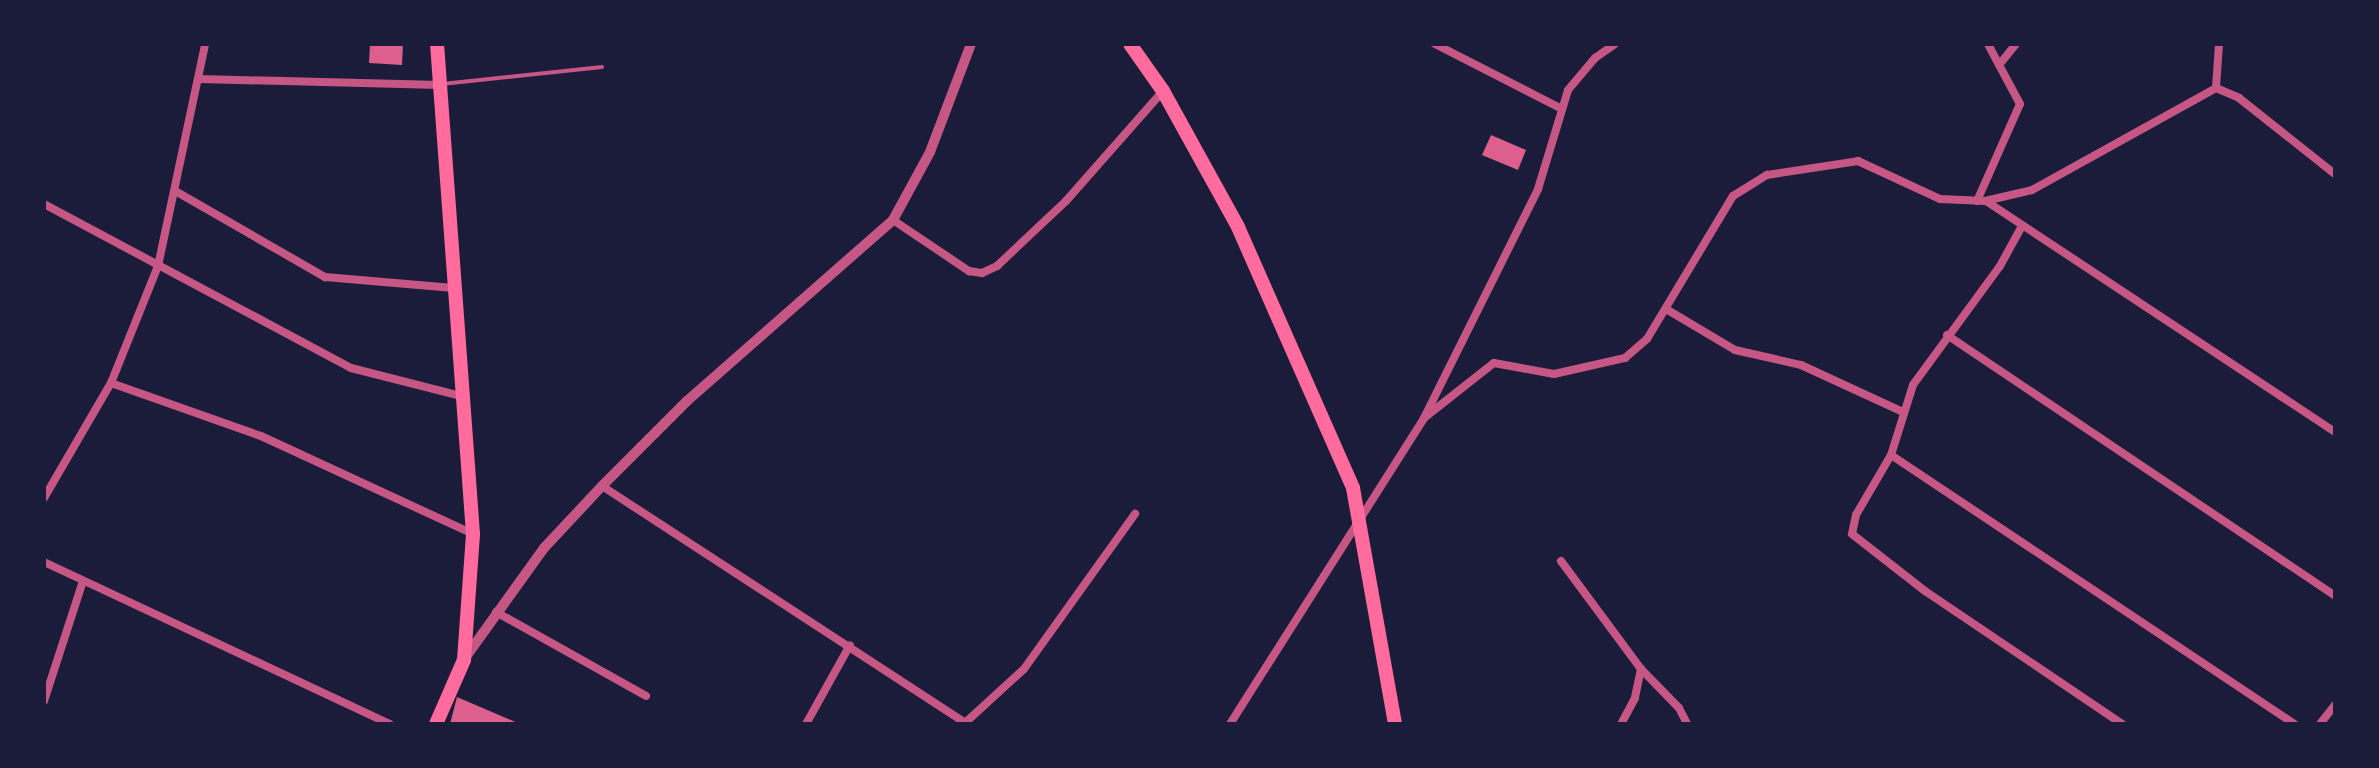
<!DOCTYPE html>
<style>
body{margin:0}
#map{position:relative;width:2379px;height:768px;overflow:hidden;background:#1b1b3a;font-family:"IBM Plex Sans",sans-serif}
div>[style]{position:absolute}
[style*='--x']{left:calc(var(--x)*1px);top:calc(var(--y)*1px);width:calc(var(--w)*1px);rotate:calc(var(--a)*1deg)}
.building>*{inset:0;background:#dd5f8e}
.service>*{height:4px;margin:-2px;padding:0 2px;transform-origin:2px;border-radius:2px;background:#c65784}
.minor>*{height:8px;margin:-4px;padding:0 4px;transform-origin:4px;border-radius:4px;background:#c65784}
.tertiary>*{height:10px;margin:-5px;padding:0 5px;transform-origin:5px;border-radius:5px;background:#c65784}
.primary>*{height:14px;margin:-7px;padding:0 7px;transform-origin:7px;border-radius:7px;background:#ff6b9d}
span{translate:-50% -50%;white-space:nowrap;text-align:center;line-height:1.15;-webkit-text-stroke:8px #1b1b3a;paint-order:stroke}
.frame{position:absolute;inset:0;border:46px solid #1b1b3a;pointer-events:none}
</style>
<div id="map">
<div class="building">
<div style="clip-path:polygon(370px 44px,403px 44px,402px 65px,369px 63px)"></div>
<div style="clip-path:polygon(1491px 135px,1526px 150px,1518px 170px,1482px 155px)"></div>
<div style="clip-path:polygon(457px 697px,520px 724px,450px 724px)"></div>
</div>
<div class="service">
<div style="--x:442;--y:84;--w:161;--a:-6.1"></div>
</div>
<div class="minor">
<div style="--x:1435;--y:44;--w:140;--a:27.1"></div>
<div style="--x:1999;--y:65;--w:27;--a:-51"></div>
<div style="--x:198;--y:79;--w:242;--a:1.4"></div>
<div style="--x:2216;--y:88;--w:44;--a:-86.1"></div>
<div style="--x:177;--y:192;--w:171;--a:29.9"></div>
<div style="--x:325;--y:277;--w:129;--a:4.9"></div>
<div style="--x:1977;--y:201;--w:106;--a:-66.1"></div>
<div style="--x:2020;--y:104;--w:68;--a:-118.1"></div>
<div style="--x:1986;--y:201;--w:419;--a:33.5"></div>
<div style="--x:44;--y:204;--w:348;--a:28.1"></div>
<div style="--x:351;--y:368;--w:118;--a:14.3"></div>
<div style="--x:893;--y:220;--w:92;--a:33.9"></div>
<div style="--x:969;--y:271;--w:13;--a:9"></div>
<div style="--x:982;--y:273;--w:17;--a:-25"></div>
<div style="--x:997;--y:266;--w:95;--a:-43.3"></div>
<div style="--x:1066;--y:201;--w:147;--a:-48.6"></div>
<div style="--x:2022;--y:226;--w:46;--a:118.8"></div>
<div style="--x:2000;--y:266;--w:147;--a:126.2"></div>
<div style="--x:1913;--y:385;--w:73;--a:107.4"></div>
<div style="--x:1891;--y:455;--w:69;--a:120.3"></div>
<div style="--x:1856;--y:515;--w:19;--a:102"></div>
<div style="--x:1852;--y:534;--w:93;--a:38"></div>
<div style="--x:1925;--y:591;--w:238;--a:34"></div>
<div style="--x:1666;--y:309;--w:80;--a:30.7"></div>
<div style="--x:1735;--y:350;--w:68;--a:12.8"></div>
<div style="--x:1801;--y:365;--w:112;--a:24.7"></div>
<div style="--x:1947;--y:335;--w:468;--a:33.9"></div>
<div style="--x:111;--y:383;--w:159;--a:19.5"></div>
<div style="--x:261;--y:436;--w:234;--a:24.8"></div>
<div style="--x:1424;--y:418;--w:89;--a:-38.2"></div>
<div style="--x:1494;--y:363;--w:61;--a:10.4"></div>
<div style="--x:1554;--y:374;--w:73;--a:-12.7"></div>
<div style="--x:1625;--y:358;--w:29;--a:-41"></div>
<div style="--x:1647;--y:339;--w:167;--a:-59"></div>
<div style="--x:1733;--y:196;--w:40;--a:-32"></div>
<div style="--x:1767;--y:175;--w:92;--a:-8.7"></div>
<div style="--x:1858;--y:161;--w:90;--a:24.9"></div>
<div style="--x:1940;--y:199;--w:45;--a:2.5"></div>
<div style="--x:1985;--y:201;--w:48;--a:-13.2"></div>
<div style="--x:2032;--y:190;--w:210;--a:-29"></div>
<div style="--x:2216;--y:88;--w:25;--a:23"></div>
<div style="--x:2239;--y:98;--w:122;--a:38.4"></div>
<div style="--x:1891;--y:455;--w:485;--a:33.7"></div>
<div style="--x:602;--y:486;--w:436;--a:33.1"></div>
<div style="--x:44;--y:498;--w:133;--a:-59.8"></div>
<div style="--x:111;--y:383;--w:126;--a:-68.1"></div>
<div style="--x:158;--y:266;--w:227;--a:-78"></div>
<div style="--x:1561;--y:561;--w:134;--a:53.5"></div>
<div style="--x:1641;--y:669;--w:30;--a:102"></div>
<div style="--x:1635;--y:698;--w:30;--a:118"></div>
<div style="--x:44;--y:562;--w:382;--a:25.1"></div>
<div style="--x:496;--y:612;--w:172;--a:29.2"></div>
<div style="--x:1641;--y:669;--w:54;--a:45.7"></div>
<div style="--x:1679;--y:708;--w:18;--a:63"></div>
<div style="--x:44;--y:701;--w:123;--a:-72"></div>
<div style="--x:965;--y:723;--w:80;--a:-42.5"></div>
<div style="--x:1024;--y:669;--w:191;--a:-54.4"></div>
<div style="--x:806;--y:724;--w:90;--a:-60.9"></div>
<div style="--x:1230;--y:724;--w:362;--a:-57.6"></div>
<div style="--x:1424;--y:418;--w:256;--a:-63.5"></div>
<div style="--x:1538;--y:189;--w:103;--a:-73.1"></div>
<div style="--x:1568;--y:90;--w:42;--a:-49.8"></div>
<div style="--x:1595;--y:58;--w:24;--a:-35"></div>
<div style="--x:2320;--y:724;--w:24;--a:-52"></div>
</div>
<div class="tertiary">
<div style="--x:465;--y:658;--w:135;--a:-54.3"></div>
<div style="--x:544;--y:548;--w:85;--a:-46.9"></div>
<div style="--x:602;--y:486;--w:120;--a:-45"></div>
<div style="--x:687;--y:401;--w:274;--a:-41.3"></div>
<div style="--x:893;--y:220;--w:77;--a:-61.4"></div>
<div style="--x:930;--y:152;--w:116;--a:-69.2"></div>
</div>
<div class="primary">
<div style="--x:1130;--y:44;--w:57;--a:54.9"></div>
<div style="--x:1163;--y:91;--w:155;--a:61.1"></div>
<div style="--x:1238;--y:227;--w:285;--a:66.2"></div>
<div style="--x:1353;--y:488;--w:240;--a:79.9"></div>
<div style="--x:436;--y:724;--w:70;--a:-66.4"></div>
<div style="--x:464;--y:660;--w:126;--a:-85.9"></div>
<div style="--x:473;--y:534;--w:491;--a:-94.2"></div>
</div>
<div class="frame"></div>
</div>
